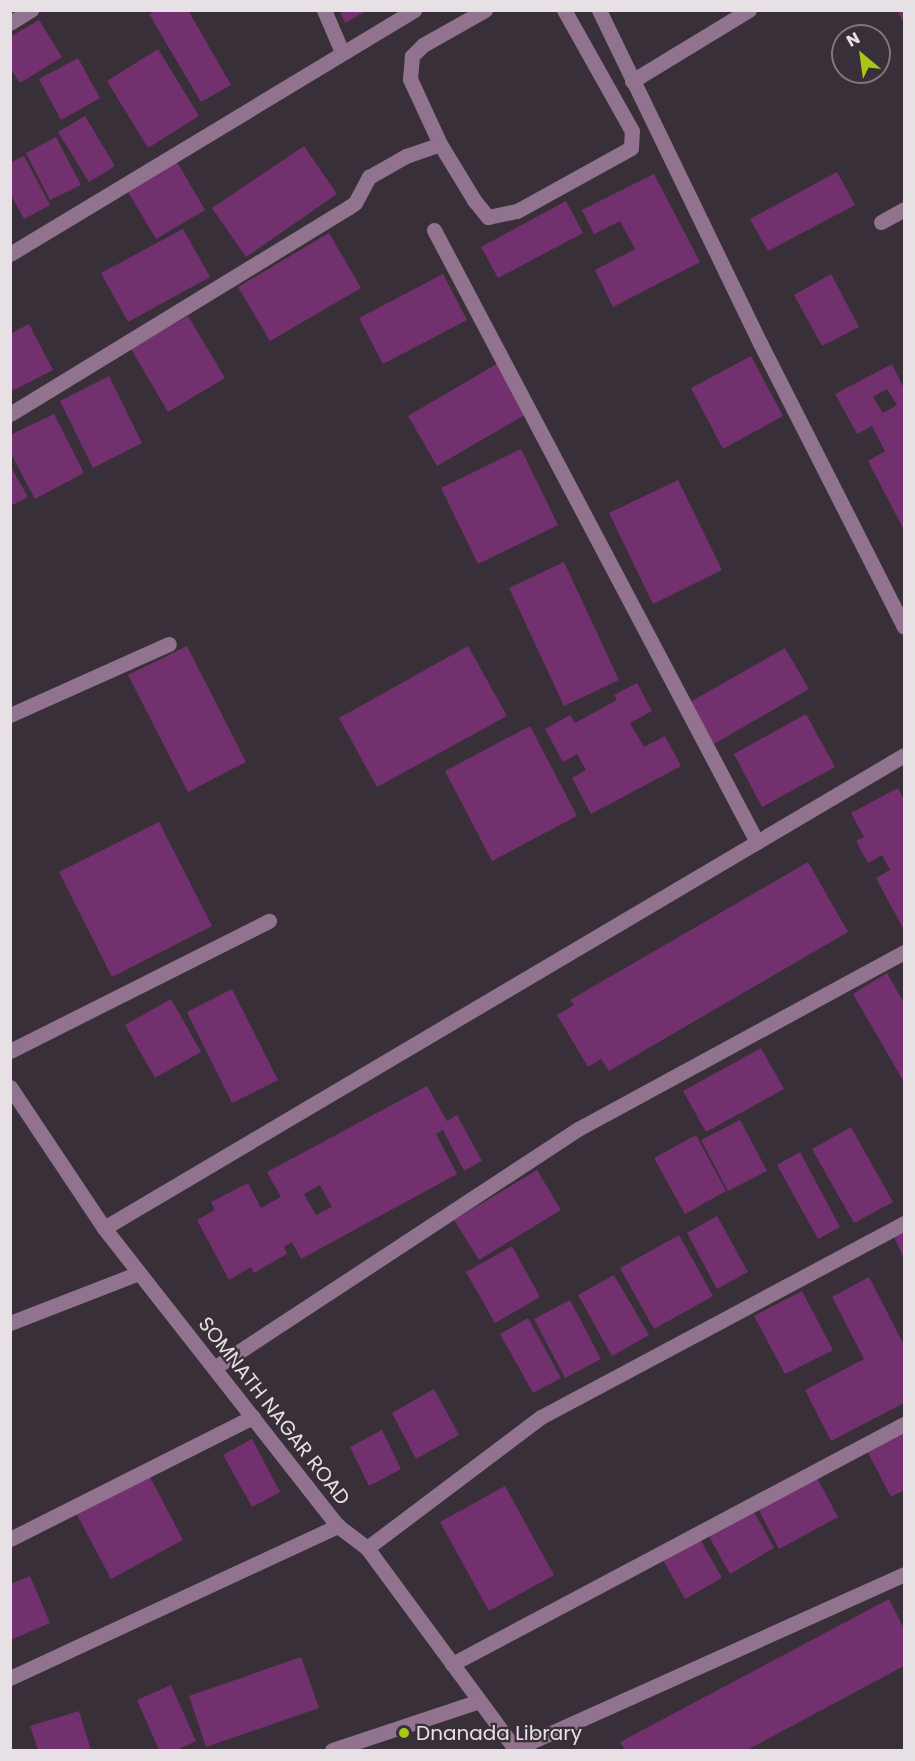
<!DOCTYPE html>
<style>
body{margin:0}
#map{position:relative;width:915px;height:1761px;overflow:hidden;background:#392f38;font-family:Poppins,sans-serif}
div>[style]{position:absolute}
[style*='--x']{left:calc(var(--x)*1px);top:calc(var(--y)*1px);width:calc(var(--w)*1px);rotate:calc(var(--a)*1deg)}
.building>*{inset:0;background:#73306f}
.minor>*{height:15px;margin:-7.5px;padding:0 7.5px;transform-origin:7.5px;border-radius:7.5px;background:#92738f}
.dots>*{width:16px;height:16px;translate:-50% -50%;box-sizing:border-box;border:3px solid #392f38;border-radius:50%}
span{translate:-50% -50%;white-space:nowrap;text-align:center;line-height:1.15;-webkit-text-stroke:4.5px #392f38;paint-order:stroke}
.street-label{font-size:20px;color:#e7e1e6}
.poi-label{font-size:20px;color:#e7e1e6}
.left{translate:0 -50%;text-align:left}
.frame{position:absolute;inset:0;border:12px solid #e7e1e6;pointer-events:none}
.north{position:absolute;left:831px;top:24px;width:60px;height:60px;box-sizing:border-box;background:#392f38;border:2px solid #7f767e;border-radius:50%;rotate:331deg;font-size:16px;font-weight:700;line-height:24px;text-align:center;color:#e7e1e6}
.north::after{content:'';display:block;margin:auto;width:21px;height:27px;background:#a9c719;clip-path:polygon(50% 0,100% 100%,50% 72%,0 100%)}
</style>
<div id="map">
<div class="building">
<div style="clip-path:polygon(156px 10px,188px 10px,231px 85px,201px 102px,149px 14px)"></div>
<div style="clip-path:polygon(339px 10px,368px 10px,345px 23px)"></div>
<div style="clip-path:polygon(897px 10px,904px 10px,904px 23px)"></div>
<div style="clip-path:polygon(39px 20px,62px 57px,20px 83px,10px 68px,10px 37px)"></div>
<div style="clip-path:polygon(158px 49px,199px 116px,148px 148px,107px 81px)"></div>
<div style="clip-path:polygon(78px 58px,100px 98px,61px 120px,39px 79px)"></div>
<div style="clip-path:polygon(85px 116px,115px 166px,89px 182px,58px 132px)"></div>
<div style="clip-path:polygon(56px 137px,81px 185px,50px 200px,26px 153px)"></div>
<div style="clip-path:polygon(304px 146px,337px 194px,246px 257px,212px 208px)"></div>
<div style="clip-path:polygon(24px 156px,50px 205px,24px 219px,10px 193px,10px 163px)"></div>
<div style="clip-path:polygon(177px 162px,205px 210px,156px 239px,128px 192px)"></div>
<div style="clip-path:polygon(837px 172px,855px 205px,768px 251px,750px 219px)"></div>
<div style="clip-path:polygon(654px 174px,700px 262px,613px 307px,595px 270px,635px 249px,620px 221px,594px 234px,582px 210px)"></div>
<div style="clip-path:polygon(566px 201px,583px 233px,498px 278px,481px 247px)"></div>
<div style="clip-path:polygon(183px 229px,210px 277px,128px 322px,101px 273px)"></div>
<div style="clip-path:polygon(329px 233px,361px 288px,270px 341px,238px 287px)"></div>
<div style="clip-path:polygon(443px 274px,467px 320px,383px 364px,359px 318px)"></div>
<div style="clip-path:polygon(831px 274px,859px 327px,822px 346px,794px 295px)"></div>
<div style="clip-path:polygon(188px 316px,225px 378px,168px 412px,131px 349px)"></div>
<div style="clip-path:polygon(29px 324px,53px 370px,10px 392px,10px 334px)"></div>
<div style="clip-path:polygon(751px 356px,783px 416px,723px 449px,691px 388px)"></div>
<div style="clip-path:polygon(500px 362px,528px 413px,437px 466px,408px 416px)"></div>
<div style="clip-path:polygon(evenodd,892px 364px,904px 389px,904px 530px,868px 461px,885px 451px,872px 426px,857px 434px,835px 394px,892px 364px,887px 389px,897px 405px,883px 413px,873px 397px,887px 389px)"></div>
<div style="clip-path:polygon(109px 376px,142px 443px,93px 468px,60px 401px)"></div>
<div style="clip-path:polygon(54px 414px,84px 473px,35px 499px,10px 452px,10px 435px)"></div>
<div style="clip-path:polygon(521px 449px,558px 525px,478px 564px,441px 488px)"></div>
<div style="clip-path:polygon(10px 465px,28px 497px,10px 506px)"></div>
<div style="clip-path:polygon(678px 480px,722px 570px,653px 604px,609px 513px)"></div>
<div style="clip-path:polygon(564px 562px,619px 680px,564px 706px,509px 588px)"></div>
<div style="clip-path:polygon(187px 646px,246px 762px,188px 792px,128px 675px)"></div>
<div style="clip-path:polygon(468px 646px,507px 716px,377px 787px,339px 718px)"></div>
<div style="clip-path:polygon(785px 648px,809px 689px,714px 744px,690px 702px)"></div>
<div style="clip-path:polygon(637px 683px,652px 711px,630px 723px,644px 747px,665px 736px,681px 766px,591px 814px,572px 778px,586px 770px,577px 754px,563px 762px,545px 729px,570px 715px,575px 723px,617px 700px,614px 695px)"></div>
<div style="clip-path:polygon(806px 714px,835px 767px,762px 807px,734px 754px)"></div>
<div style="clip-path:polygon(530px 726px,577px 816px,492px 861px,445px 771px)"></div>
<div style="clip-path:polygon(898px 788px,904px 800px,904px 930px,876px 878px,890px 870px,882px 855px,868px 863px,856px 841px,864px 837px,851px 813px)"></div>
<div style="clip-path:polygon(159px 822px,212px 926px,112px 977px,59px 872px)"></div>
<div style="clip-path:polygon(808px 862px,848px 932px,609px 1071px,601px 1059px,588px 1067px,557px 1015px,574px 1005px,570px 1000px)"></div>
<div style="clip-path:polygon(887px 973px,904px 1003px,904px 1082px,853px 994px)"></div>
<div style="clip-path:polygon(232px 989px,278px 1080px,232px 1103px,187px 1012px)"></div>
<div style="clip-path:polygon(171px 999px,201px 1052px,155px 1078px,125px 1025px)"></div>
<div style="clip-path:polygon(761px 1048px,784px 1089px,706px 1132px,683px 1091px)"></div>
<div style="clip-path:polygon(evenodd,427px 1086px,447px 1121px,457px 1115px,482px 1161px,464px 1171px,443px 1130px,436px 1134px,457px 1174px,301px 1259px,292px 1242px,284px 1247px,287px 1254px,254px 1273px,251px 1267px,229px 1280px,197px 1220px,215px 1210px,211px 1202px,248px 1183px,261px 1208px,281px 1197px,267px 1172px,427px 1086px,320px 1185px,332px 1207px,316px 1215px,304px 1194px,320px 1185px)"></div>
<div style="clip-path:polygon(740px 1120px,767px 1171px,728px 1191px,701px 1140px)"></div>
<div style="clip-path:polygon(851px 1127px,893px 1202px,854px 1223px,812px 1149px)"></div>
<div style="clip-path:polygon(696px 1135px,726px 1191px,685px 1214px,654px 1158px)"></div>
<div style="clip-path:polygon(800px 1152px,840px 1227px,818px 1239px,777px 1165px)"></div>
<div style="clip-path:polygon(537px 1170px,561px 1210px,479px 1260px,454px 1220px)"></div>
<div style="clip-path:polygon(717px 1216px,748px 1272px,717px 1289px,687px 1233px)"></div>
<div style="clip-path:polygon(904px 1230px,904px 1258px,893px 1235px)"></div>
<div style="clip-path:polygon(679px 1235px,713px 1296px,654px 1329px,620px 1268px)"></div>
<div style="clip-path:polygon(512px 1246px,540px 1297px,495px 1323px,466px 1272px)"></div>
<div style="clip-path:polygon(614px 1275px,649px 1335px,612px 1356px,578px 1295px)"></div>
<div style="clip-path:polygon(869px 1277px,904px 1345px,904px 1403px,831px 1441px,805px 1390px,864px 1359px,832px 1297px)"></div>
<div style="clip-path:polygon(802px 1291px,833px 1350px,785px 1374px,754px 1316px)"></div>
<div style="clip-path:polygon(570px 1300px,601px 1359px,565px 1378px,534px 1319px)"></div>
<div style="clip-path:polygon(528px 1318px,561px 1378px,533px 1393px,500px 1334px)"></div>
<div style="clip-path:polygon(434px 1389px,459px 1435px,416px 1459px,392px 1413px)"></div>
<div style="clip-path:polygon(904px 1428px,904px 1490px,891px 1497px,866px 1449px)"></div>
<div style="clip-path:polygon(382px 1430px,401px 1469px,369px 1486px,350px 1447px)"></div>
<div style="clip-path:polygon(252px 1439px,280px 1492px,252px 1507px,223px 1455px)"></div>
<div style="clip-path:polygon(149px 1475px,183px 1540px,111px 1579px,76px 1513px)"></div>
<div style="clip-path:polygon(816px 1476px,838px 1517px,779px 1549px,757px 1507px)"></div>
<div style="clip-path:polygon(505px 1486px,554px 1575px,489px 1611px,440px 1522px)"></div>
<div style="clip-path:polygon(752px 1508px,774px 1548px,730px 1574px,707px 1533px)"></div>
<div style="clip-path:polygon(700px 1539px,722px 1578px,685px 1599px,663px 1560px)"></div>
<div style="clip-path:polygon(30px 1576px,50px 1623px,10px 1640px,10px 1584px)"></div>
<div style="clip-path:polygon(889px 1599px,904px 1629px,904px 1666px,747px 1750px,625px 1750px,620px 1742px)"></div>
<div style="clip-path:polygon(301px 1657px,319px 1708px,206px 1747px,189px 1696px)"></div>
<div style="clip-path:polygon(171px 1685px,196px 1741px,177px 1750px,159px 1750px,137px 1700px)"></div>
<div style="clip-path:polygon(79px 1711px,91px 1750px,38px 1750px,30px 1726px)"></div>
</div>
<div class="minor">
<div style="--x:324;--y:10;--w:46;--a:66.8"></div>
<div style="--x:485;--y:10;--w:71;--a:150.6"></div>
<div style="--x:423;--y:45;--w:16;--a:135"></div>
<div style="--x:412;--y:56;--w:23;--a:95"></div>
<div style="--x:410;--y:79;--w:72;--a:65.2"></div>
<div style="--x:440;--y:144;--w:66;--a:58.7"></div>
<div style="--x:474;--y:200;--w:22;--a:51"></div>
<div style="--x:488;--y:217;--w:30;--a:-12"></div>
<div style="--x:517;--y:211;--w:130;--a:-28.9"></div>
<div style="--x:631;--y:148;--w:17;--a:-87"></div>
<div style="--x:632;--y:131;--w:139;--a:-119.3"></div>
<div style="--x:599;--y:10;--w:370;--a:64.2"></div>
<div style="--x:760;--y:343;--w:318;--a:63.1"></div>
<div style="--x:10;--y:23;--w:25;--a:-32"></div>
<div style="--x:632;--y:81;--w:137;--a:-31.3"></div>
<div style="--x:881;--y:222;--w:26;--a:-29"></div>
<div style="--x:434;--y:230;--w:692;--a:62.18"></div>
<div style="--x:10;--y:254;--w:472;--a:-31.1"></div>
<div style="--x:10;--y:414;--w:397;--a:-31.4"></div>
<div style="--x:349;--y:207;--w:7;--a:-34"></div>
<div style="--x:355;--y:203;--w:30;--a:-62"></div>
<div style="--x:369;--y:177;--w:43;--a:-29.6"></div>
<div style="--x:406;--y:156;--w:36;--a:-19"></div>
<div style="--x:10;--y:715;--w:174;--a:-24.1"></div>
<div style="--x:10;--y:1051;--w:290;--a:-26.7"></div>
<div style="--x:10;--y:1087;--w:169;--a:56.3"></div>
<div style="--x:104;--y:1228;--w:379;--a:51.9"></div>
<div style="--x:338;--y:1526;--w:36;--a:37"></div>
<div style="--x:367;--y:1548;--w:251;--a:53.6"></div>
<div style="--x:104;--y:1228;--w:929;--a:-30.59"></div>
<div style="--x:10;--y:1323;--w:138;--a:-21.2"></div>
<div style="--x:214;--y:1368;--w:435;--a:-33.3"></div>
<div style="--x:578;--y:1129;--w:371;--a:-28.5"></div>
<div style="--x:10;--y:1539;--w:272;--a:-26.7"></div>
<div style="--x:367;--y:1548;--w:218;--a:-37"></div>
<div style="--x:541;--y:1417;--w:412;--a:-28.1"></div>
<div style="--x:452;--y:1664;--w:512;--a:-27.97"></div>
<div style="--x:10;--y:1678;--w:362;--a:-24.9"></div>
<div style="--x:332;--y:1750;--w:155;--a:-18.4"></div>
<div style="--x:513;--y:1750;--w:429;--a:-24.2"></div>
</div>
<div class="dots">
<div style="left:404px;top:1733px;background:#a9c719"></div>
</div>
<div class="street-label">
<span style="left:274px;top:1411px;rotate:52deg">SOMNATH NAGAR ROAD</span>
</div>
<div class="poi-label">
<span class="left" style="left:416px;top:1733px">Dnanada Library</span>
</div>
<div class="frame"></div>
<div class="north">N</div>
</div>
